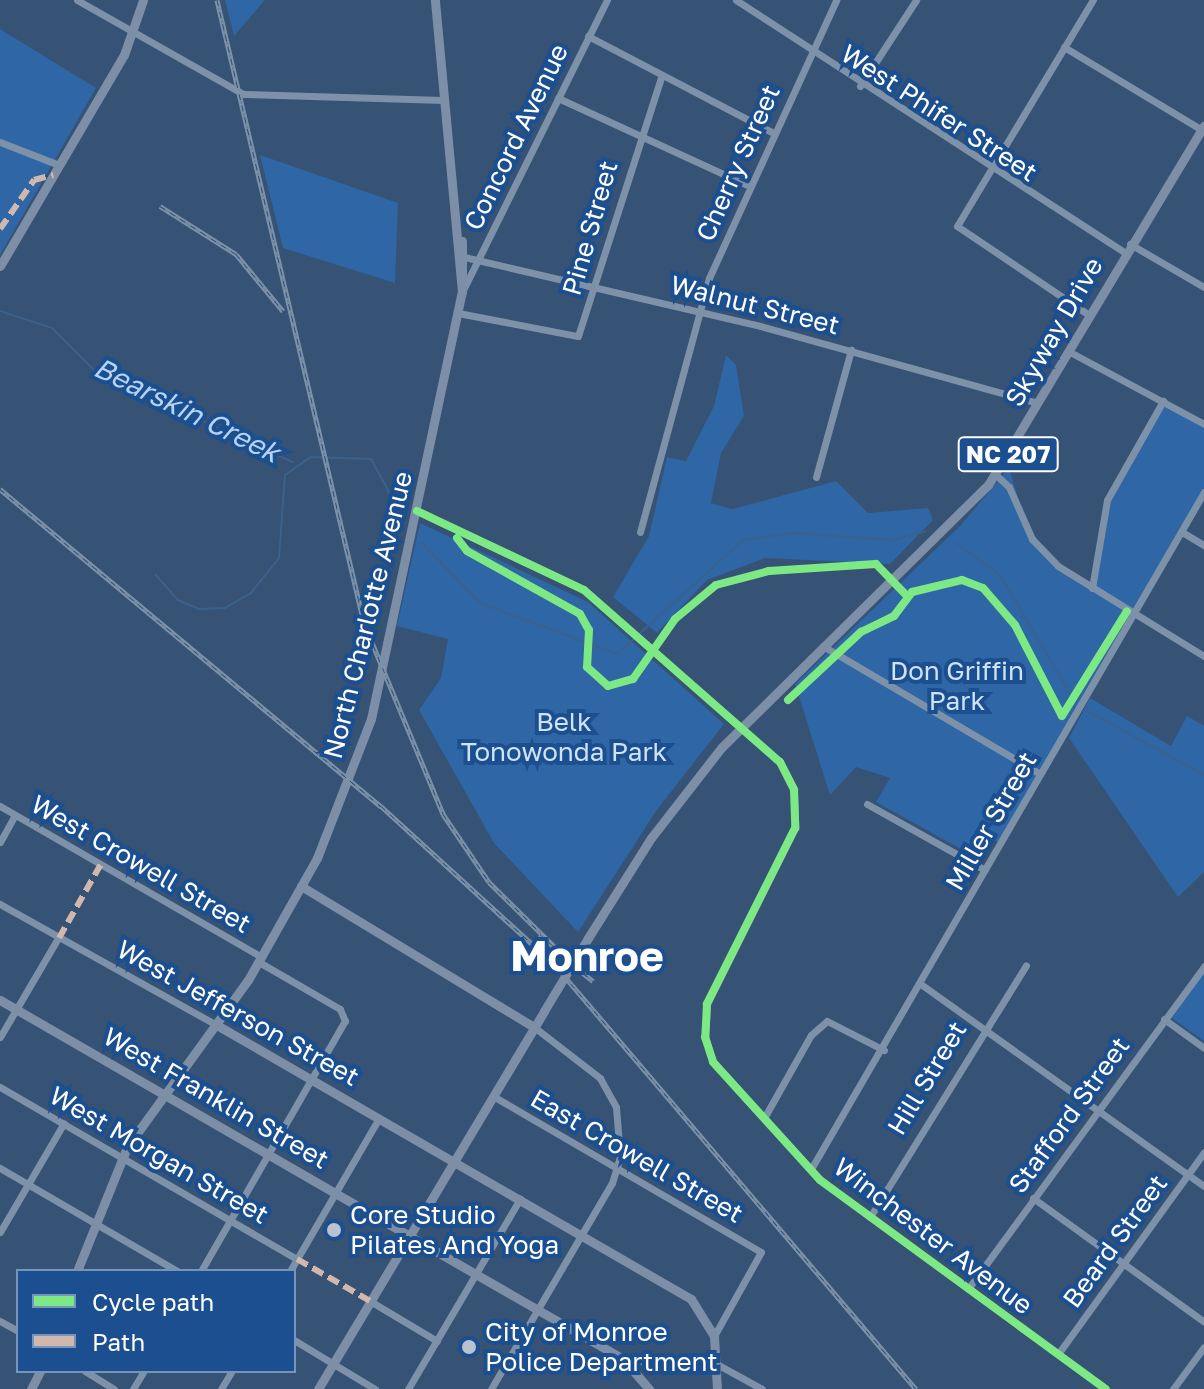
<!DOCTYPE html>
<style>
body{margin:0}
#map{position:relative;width:1204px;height:1389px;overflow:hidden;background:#365274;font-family:"Golos Text",sans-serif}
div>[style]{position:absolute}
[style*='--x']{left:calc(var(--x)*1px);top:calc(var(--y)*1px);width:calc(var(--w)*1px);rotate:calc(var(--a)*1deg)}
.green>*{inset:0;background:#2f66a5}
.stream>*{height:2px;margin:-1px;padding:0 1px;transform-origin:1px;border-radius:1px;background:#3b618d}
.minor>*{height:7px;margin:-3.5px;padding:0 3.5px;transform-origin:3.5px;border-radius:3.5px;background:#7d92a8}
.major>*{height:9px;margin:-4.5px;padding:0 4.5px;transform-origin:4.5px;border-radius:4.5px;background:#7d8ea7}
.rail>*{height:5px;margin-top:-2.5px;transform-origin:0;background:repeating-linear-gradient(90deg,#1b4f8f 0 6px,#7e92a7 0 12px);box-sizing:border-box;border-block:2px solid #7e92a7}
.major-bridge>*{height:9px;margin:-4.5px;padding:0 4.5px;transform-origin:4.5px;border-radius:4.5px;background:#7d8ea7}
.quiet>*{height:6px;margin-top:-3px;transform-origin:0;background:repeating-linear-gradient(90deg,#d1b7ad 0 12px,transparent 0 18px)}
.cycleway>*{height:8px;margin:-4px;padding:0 4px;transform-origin:4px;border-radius:4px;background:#7ce984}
.dots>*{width:22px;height:22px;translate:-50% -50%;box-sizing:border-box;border:4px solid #1b4f8f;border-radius:50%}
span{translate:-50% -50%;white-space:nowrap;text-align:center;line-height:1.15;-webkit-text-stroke:8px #1b4f8f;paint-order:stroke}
.shield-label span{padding:2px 6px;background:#1b4f8f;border:2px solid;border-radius:6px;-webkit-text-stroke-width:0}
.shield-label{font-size:24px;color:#fff;font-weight:700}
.street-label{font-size:26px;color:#fff}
.park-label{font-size:26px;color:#cfe3fa}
.poi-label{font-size:26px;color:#fff}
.left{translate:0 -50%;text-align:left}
.water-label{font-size:28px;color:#b5d3f5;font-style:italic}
.town-label{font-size:42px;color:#fff;font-weight:700}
.legend{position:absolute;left:16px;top:1269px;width:280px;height:104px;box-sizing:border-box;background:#1b4f8f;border:2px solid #7695bc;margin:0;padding:10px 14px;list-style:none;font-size:24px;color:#fff}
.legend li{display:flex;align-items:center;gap:16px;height:40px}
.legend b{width:40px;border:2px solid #7695bc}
</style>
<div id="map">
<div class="green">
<div style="clip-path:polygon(225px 0,265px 0,234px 36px)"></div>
<div style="clip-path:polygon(0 29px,96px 88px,0 255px)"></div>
<div style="clip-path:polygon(260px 155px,398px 203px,395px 283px,283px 248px)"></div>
<div style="clip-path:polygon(726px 355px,736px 365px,744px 416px,721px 453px,711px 503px,732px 509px,836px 481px,868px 513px,928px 508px,933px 520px,890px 564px,765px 558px,707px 580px,657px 633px,613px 597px,649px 536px,667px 457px,686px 461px,714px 406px)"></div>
<div style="clip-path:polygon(1165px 404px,1204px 426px,1204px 488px,998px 842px,980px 833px,968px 853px,876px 802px,890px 778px,856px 767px,830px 795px,795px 684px,961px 525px,1009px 468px,1031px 541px,1092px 590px,1109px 500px)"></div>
<div style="clip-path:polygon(420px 523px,588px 602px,724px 724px,656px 811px,578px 932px,494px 843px,419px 710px,441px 678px,448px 639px,397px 626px)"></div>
<div style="clip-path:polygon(1090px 698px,1171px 746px,1187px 716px,1204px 726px,1204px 872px,1178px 897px,1069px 738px)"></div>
<div style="clip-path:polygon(1204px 973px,1204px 1041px,1172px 1018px)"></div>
</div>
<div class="stream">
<div style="--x:0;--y:311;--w:55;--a:18.1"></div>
<div style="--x:52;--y:328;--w:62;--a:45"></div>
<div style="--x:96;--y:372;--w:217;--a:24.6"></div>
<div style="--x:421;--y:542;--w:85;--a:46"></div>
<div style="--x:480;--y:603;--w:146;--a:20.4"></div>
<div style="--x:617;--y:654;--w:170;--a:-42.1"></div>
<div style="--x:743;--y:540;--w:49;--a:-8.1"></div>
<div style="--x:792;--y:533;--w:101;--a:4"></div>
<div style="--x:893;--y:540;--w:34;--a:-15"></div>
<div style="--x:956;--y:543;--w:54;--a:36"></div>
<div style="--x:1000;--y:575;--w:143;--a:59.3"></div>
<div style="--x:156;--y:575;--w:33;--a:49"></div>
<div style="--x:178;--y:600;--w:23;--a:23"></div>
<div style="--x:199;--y:609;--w:26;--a:-2"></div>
<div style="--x:225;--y:608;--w:30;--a:-30"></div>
<div style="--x:251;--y:593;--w:45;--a:-51.3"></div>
<div style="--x:279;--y:558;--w:83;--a:-85.9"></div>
<div style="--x:285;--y:475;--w:32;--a:-35"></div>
<div style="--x:311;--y:457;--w:60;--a:1.9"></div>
<div style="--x:371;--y:459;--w:63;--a:61.4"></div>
<div style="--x:1088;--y:711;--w:132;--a:28.9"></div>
</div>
<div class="minor">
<div style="--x:77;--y:0;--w:191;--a:29.5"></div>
<div style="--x:243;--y:94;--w:200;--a:1.7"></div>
<div style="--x:736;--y:0;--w:464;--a:33"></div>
<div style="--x:588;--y:36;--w:208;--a:27.6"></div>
<div style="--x:1064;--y:47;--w:163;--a:31"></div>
<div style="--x:860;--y:86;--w:103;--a:-56.9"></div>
<div style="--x:558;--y:98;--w:208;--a:24.7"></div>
<div style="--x:0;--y:142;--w:63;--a:21.3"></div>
<div style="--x:1130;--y:244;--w:86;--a:30.2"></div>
<div style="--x:460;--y:256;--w:308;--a:13.1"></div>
<div style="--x:760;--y:326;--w:288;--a:15.5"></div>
<div style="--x:462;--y:292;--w:326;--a:-63.6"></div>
<div style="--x:458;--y:313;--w:122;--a:10.9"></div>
<div style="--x:578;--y:336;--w:274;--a:-72.2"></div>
<div style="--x:1089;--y:315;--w:159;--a:-146"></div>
<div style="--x:957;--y:226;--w:264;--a:-59"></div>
<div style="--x:1068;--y:351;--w:154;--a:28.2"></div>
<div style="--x:995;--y:474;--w:19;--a:43"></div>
<div style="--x:1009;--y:487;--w:57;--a:66.1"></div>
<div style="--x:1032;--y:539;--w:37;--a:46"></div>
<div style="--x:1058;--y:566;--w:172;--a:31.7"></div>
<div style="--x:816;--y:477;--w:132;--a:-74.6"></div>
<div style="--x:417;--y:511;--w:185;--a:25.3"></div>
<div style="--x:584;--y:590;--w:261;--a:41.3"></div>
<div style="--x:780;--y:762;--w:31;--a:63"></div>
<div style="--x:794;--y:790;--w:38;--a:88"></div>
<div style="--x:795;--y:828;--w:197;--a:116.6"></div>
<div style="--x:707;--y:1004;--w:33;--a:93"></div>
<div style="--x:705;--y:1037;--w:26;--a:72"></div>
<div style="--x:713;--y:1062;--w:159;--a:47.8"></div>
<div style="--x:820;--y:1180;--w:354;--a:36.2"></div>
<div style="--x:640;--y:532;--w:263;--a:-74.8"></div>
<div style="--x:709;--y:278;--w:306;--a:-65.4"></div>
<div style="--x:1182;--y:532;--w:26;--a:31"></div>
<div style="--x:1092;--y:588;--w:89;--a:-80.3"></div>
<div style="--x:1107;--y:500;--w:114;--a:-60.5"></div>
<div style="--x:823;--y:646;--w:252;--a:30.5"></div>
<div style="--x:867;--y:804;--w:135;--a:29.2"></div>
<div style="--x:0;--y:806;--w:302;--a:30"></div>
<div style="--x:0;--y:842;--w:31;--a:-61"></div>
<div style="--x:0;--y:904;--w:246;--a:29.2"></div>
<div style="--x:922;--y:985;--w:346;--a:35.5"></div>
<div style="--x:1164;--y:1019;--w:49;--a:35.9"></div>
<div style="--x:0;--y:1037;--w:115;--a:-59.6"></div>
<div style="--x:0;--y:1087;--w:343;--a:30.1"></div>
<div style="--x:493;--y:1096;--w:310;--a:30.2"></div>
<div style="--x:761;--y:1252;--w:96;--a:119.2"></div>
<div style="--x:764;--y:1118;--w:95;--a:-60.5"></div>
<div style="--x:811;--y:1035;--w:21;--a:-41"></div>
<div style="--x:827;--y:1021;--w:64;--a:27"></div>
<div style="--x:0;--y:1168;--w:205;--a:30.2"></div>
<div style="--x:811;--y:1169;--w:783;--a:-59.86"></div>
<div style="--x:1033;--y:1198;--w:211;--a:35.9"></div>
<div style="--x:870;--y:1217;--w:296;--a:-58.2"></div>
<div style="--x:0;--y:1232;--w:126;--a:-59.6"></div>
<div style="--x:201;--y:1271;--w:289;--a:-60.1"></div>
<div style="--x:345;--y:1021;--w:13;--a:-113"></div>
<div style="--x:340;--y:1009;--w:94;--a:-149.9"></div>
<div style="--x:290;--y:1271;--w:177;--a:-59.8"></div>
<div style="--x:968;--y:1289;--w:400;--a:-53.8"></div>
<div style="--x:370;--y:1301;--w:78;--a:30.8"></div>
<div style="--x:0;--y:1321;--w:21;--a:29"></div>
<div style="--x:294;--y:1340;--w:95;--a:31.2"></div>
<div style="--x:1058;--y:1354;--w:249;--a:-54.1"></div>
<div style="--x:627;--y:1362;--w:77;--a:-3.7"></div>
<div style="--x:704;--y:1357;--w:66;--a:28.9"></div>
<div style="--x:85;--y:1371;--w:34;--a:32"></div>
<div style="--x:133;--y:1389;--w:21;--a:-59"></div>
<div style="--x:221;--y:1389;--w:21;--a:-59"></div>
<div style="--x:408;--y:1389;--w:221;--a:-59.5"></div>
<div style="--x:491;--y:1389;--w:239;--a:-59.6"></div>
<div style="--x:612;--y:1183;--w:28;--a:-73"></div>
<div style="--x:620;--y:1156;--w:49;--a:-94.7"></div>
<div style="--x:616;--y:1107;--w:33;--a:-119"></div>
<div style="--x:600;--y:1078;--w:83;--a:-142.3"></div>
<div style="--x:1173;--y:1389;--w:52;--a:-53.6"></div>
</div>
<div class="major">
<div style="--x:462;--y:241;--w:51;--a:90"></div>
<div style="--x:0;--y:266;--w:245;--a:-59.6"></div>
<div style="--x:124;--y:55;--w:58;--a:-70.9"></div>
<div style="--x:301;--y:886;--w:272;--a:31.2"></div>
<div style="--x:588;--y:938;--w:118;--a:-57.8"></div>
<div style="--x:651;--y:838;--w:114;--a:-52.1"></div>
<div style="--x:721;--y:748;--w:375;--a:-44.6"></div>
<div style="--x:988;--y:485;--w:419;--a:-59"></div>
<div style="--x:0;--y:1000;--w:719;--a:29.95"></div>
<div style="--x:623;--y:1359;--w:40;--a:49"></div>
<div style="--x:215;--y:1024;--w:550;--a:30.02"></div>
<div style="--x:691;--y:1299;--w:44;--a:58.1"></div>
<div style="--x:714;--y:1336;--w:53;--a:86.8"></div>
<div style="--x:77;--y:1271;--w:134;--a:-68"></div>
<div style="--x:127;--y:1147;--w:206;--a:-54.1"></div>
<div style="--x:248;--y:980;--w:140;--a:-60.5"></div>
<div style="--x:317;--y:858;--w:149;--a:-68.8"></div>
<div style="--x:371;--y:719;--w:437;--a:-78"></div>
<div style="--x:462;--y:292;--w:293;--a:-95.3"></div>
<div style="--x:31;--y:1389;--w:20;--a:-63"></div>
<div style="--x:318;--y:1389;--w:440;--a:-59.1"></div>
</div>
<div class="rail">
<div style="--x:217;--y:0;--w:640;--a:76.72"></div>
<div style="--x:364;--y:623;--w:207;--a:67.5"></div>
<div style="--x:443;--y:814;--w:82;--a:55.9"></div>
<div style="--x:489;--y:882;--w:103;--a:44.6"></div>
<div style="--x:562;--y:954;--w:30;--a:-138"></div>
<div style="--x:160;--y:206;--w:90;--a:32.3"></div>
<div style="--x:236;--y:254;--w:74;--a:50.5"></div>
<div style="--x:0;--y:489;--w:496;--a:39.8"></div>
<div style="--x:381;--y:806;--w:236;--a:42.4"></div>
<div style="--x:555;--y:965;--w:557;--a:49.59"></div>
<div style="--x:583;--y:973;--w:13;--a:39"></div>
</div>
<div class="major-bridge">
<div style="--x:544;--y:1011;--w:85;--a:-58.9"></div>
</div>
<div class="quiet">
<div style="--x:0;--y:229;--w:60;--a:-55.2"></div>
<div style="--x:34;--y:180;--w:20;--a:-15"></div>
<div style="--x:59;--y:938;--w:85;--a:-60.4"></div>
<div style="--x:297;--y:1259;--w:84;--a:29.9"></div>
</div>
<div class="cycleway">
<div style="--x:417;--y:511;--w:185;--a:25.3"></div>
<div style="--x:584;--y:590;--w:261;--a:41.3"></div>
<div style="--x:780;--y:762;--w:31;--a:63"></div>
<div style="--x:794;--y:790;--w:38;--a:88"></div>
<div style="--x:795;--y:828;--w:197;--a:116.6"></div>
<div style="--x:707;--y:1004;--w:33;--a:93"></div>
<div style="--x:705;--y:1037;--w:26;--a:72"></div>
<div style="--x:713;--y:1062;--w:159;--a:47.8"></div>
<div style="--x:820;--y:1180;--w:354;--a:36.2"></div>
<div style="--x:457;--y:538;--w:16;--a:52"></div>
<div style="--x:467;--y:551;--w:129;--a:29.1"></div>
<div style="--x:580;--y:614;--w:18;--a:61"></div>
<div style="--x:589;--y:630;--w:37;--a:93"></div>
<div style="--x:587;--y:667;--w:28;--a:42"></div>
<div style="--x:608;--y:686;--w:26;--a:-16"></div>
<div style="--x:633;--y:679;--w:73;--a:-55"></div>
<div style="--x:675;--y:619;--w:53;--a:-39.7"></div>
<div style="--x:716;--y:585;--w:55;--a:-14.8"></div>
<div style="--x:769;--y:571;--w:107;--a:-3.7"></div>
<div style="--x:876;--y:564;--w:45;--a:45.9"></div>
<div style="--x:788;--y:700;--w:100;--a:-43"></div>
<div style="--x:861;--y:632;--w:37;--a:-26"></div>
<div style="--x:894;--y:616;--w:30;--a:-53"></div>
<div style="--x:912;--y:592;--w:51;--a:-13.5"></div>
<div style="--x:962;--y:580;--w:22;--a:21"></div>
<div style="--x:983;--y:588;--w:49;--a:49.1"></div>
<div style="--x:1015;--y:625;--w:102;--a:62.7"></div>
<div style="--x:1062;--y:716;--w:123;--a:-58.2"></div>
</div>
<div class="dots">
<div style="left:334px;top:1230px;background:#b9c2ce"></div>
<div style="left:469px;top:1347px;background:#b9c2ce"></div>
</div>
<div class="shield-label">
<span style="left:1008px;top:454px">NC 207</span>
</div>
<div class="street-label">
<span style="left:939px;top:113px;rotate:33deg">West Phifer Street</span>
<span style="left:516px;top:137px;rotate:-64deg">Concord Avenue</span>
<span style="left:738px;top:163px;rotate:-66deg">Cherry Street</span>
<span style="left:590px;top:228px;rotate:-74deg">Pine Street</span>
<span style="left:755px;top:305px;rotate:14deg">Walnut Street</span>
<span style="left:1054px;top:332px;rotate:-60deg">Skyway Drive</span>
<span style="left:368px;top:615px;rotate:-76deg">North Charlotte Avenue</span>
<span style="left:991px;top:821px;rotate:-60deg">Miller Street</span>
<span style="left:141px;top:864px;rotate:30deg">West Crowell Street</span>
<span style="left:238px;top:1013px;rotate:29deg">West Jefferson Street</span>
<span style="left:927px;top:1078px;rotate:-59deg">Hill Street</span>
<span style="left:216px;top:1098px;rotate:30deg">West Franklin Street</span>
<span style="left:1069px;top:1115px;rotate:-54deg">Stafford Street</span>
<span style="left:159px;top:1155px;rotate:30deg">West Morgan Street</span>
<span style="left:637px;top:1156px;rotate:30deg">East Crowell Street</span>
<span style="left:933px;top:1236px;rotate:37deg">Winchester Avenue</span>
<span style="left:1115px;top:1241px;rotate:-54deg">Beard Street</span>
</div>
<div class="park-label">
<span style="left:957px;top:686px">Don Griffin<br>Park</span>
<span style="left:564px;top:737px">Belk<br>Tonowonda Park</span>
</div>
<div class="poi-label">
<span class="left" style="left:350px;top:1230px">Core Studio<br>Pilates And Yoga</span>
<span class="left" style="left:485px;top:1347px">City of Monroe<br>Police Department</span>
</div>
<div class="water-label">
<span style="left:187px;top:410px;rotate:26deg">Bearskin Creek</span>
</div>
<div class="town-label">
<span style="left:587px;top:955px">Monroe</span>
</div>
<ul class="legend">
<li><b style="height:10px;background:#7ce984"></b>Cycle path</li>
<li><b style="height:10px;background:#d1b7ad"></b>Path</li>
</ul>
</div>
